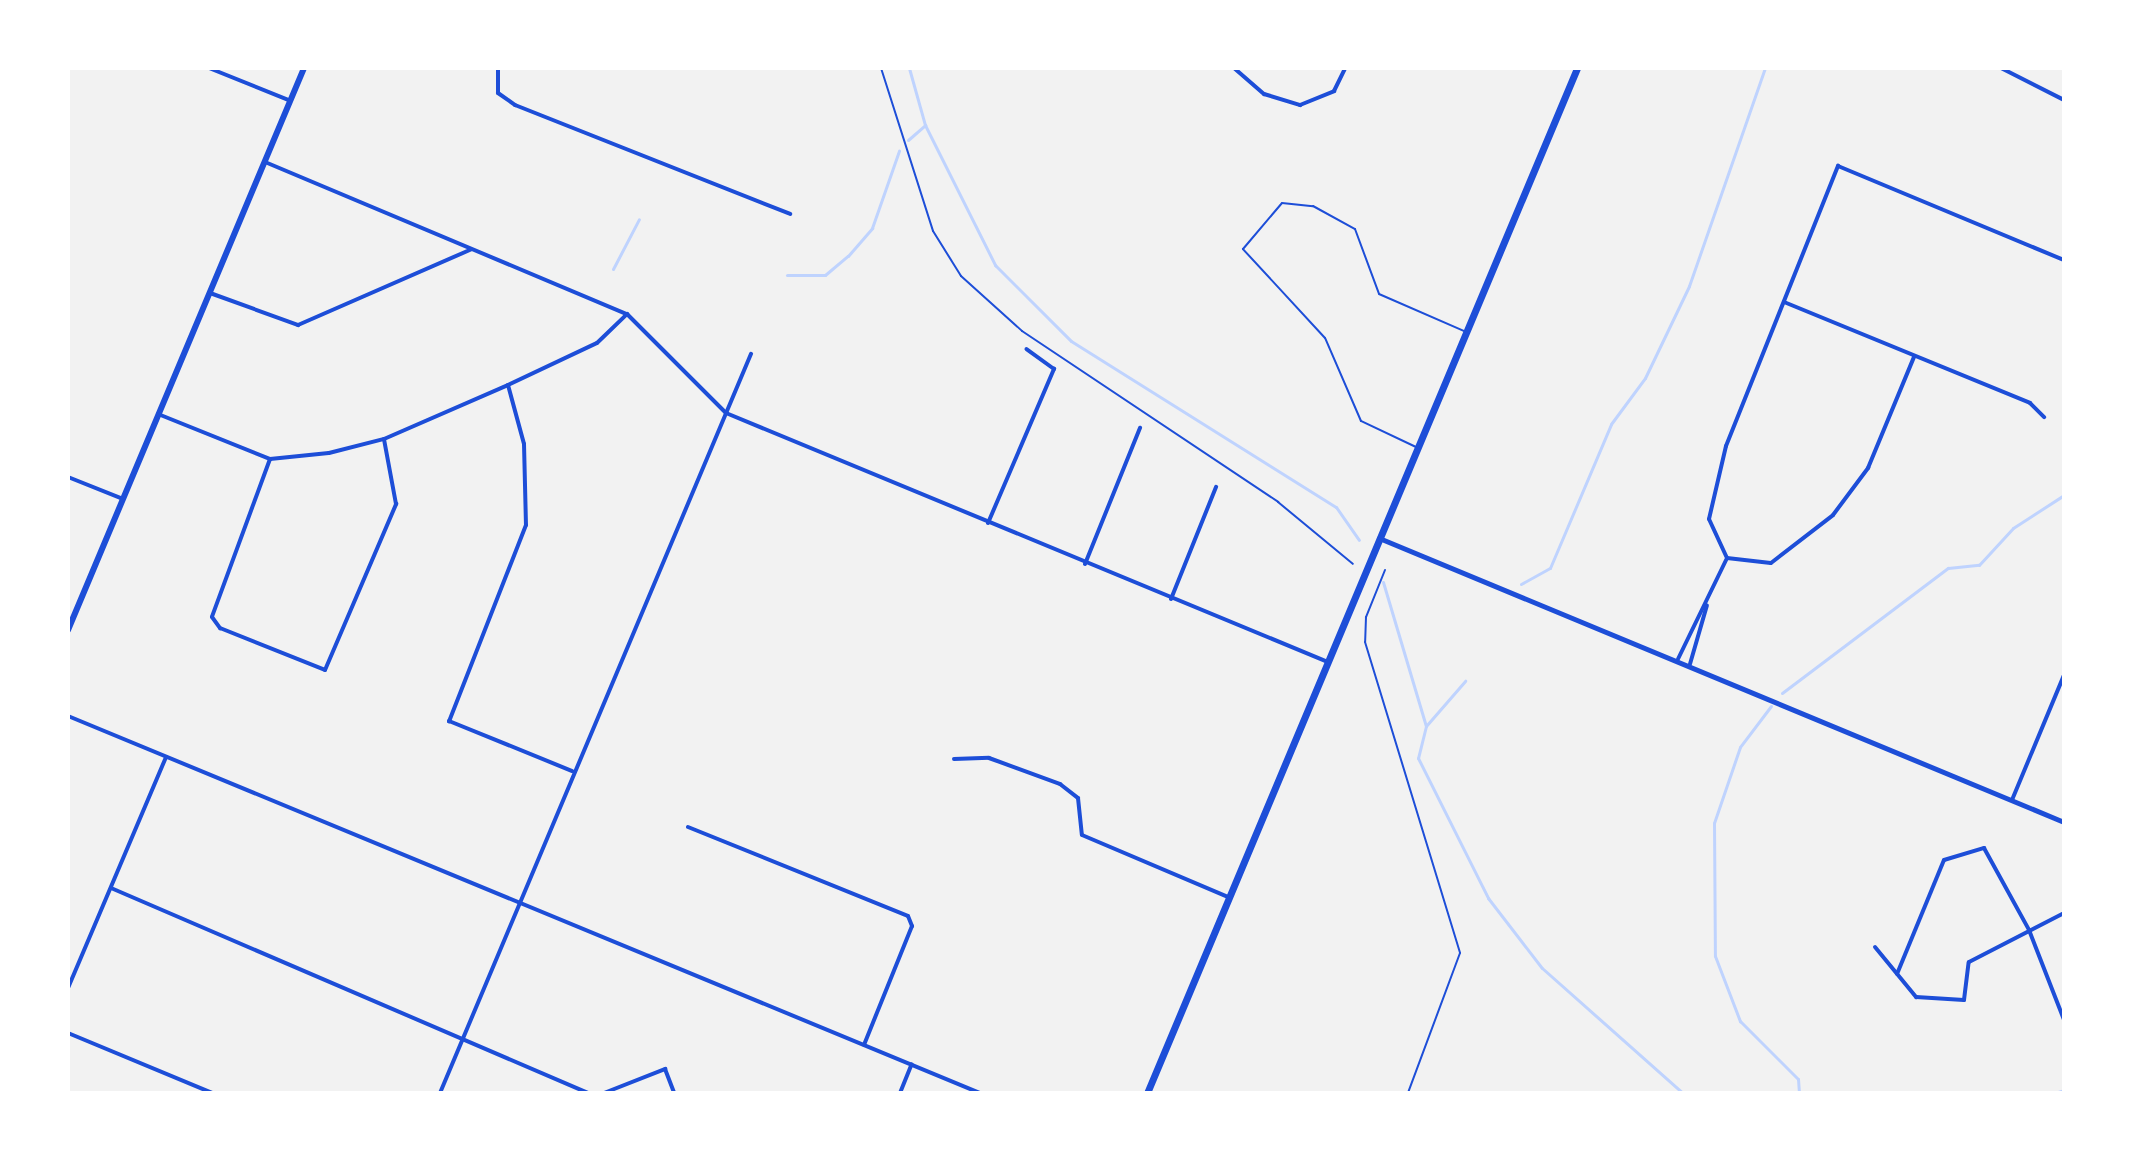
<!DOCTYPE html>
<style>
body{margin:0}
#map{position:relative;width:2132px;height:1161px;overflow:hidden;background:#f2f2f2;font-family:Karla,sans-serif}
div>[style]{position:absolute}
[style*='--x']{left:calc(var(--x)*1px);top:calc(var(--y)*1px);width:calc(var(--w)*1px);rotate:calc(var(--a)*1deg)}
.stream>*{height:3px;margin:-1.5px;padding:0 1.5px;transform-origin:1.5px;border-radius:1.5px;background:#bfd3fe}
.path>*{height:2px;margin:-1px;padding:0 1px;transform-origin:1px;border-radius:1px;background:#1d4ed8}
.service>*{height:2px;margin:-1px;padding:0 1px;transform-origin:1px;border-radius:1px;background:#1d4ed8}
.minor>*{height:4px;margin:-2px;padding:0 2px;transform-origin:2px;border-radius:2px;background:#1d4ed8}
.tertiary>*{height:5px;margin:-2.5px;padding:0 2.5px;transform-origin:2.5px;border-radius:2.5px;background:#1d4ed8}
.secondary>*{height:6px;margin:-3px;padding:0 3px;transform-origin:3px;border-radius:3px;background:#1d4ed8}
.primary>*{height:7px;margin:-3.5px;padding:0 3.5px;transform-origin:3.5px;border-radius:3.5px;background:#1d4ed8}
span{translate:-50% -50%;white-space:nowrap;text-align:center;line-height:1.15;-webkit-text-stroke:6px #fff;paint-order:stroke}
.frame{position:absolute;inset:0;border:70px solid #fff;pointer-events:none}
</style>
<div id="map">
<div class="stream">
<div style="--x:909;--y:68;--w:59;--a:74.3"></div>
<div style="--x:925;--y:125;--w:157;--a:63.4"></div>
<div style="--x:995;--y:265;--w:107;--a:45"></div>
<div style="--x:1071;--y:341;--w:313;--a:32.1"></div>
<div style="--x:1336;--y:507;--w:40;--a:55.1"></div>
<div style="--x:908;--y:140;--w:23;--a:-41"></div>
<div style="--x:613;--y:269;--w:56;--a:-62.5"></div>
<div style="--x:787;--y:275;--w:38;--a:0"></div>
<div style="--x:825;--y:275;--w:30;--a:-40"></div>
<div style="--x:848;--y:256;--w:37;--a:-49"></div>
<div style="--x:872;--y:228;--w:82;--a:-70.7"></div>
<div style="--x:1383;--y:582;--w:150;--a:73.4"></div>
<div style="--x:1426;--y:726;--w:33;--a:104"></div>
<div style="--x:1418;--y:758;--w:157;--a:63.4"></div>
<div style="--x:1488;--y:898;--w:88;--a:52.4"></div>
<div style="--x:1542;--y:968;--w:188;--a:41.6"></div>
<div style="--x:1521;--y:584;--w:33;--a:-29"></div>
<div style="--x:1550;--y:568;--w:156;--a:-67"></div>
<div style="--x:1611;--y:424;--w:57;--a:-53.5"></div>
<div style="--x:1645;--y:378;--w:102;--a:-64.4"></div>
<div style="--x:1689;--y:286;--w:231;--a:-70.8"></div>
<div style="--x:1782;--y:693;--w:208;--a:-37"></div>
<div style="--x:1948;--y:568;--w:31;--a:-6"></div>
<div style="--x:1979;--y:565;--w:50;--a:-47.4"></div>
<div style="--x:2013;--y:528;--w:61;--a:-32.9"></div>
<div style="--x:1771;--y:706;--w:51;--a:127.1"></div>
<div style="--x:1740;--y:747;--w:80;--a:108.9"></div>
<div style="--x:1714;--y:823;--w:133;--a:89.6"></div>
<div style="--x:1715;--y:956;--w:70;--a:69"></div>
<div style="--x:1740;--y:1021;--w:82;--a:45"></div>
<div style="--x:1798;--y:1079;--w:14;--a:86"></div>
<div style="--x:1426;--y:726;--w:60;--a:-49.1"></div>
<div style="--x:2055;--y:1093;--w:9;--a:-18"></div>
</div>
<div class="path">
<div style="--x:881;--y:68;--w:171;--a:72.3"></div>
<div style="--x:933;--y:231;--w:53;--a:58.1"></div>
<div style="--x:961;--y:276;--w:82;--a:42"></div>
<div style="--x:1022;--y:331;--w:308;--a:33.7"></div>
<div style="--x:1278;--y:502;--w:97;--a:39.6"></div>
<div style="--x:1385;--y:570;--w:51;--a:112"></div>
<div style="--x:1366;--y:617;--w:25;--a:92"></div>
<div style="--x:1365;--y:642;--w:325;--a:73"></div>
<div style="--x:1460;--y:953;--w:149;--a:110.4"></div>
</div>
<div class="service">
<div style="--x:1416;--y:447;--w:61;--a:-154.7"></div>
<div style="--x:1361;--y:421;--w:90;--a:-113.4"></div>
<div style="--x:1325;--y:338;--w:121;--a:-132.7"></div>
<div style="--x:1243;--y:249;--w:60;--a:-49.7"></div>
<div style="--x:1282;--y:203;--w:31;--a:6"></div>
<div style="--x:1313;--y:206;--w:48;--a:28.7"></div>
<div style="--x:1355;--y:229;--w:69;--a:69.7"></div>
<div style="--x:1379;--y:294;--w:93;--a:23.5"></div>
</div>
<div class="minor">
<div style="--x:209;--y:68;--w:88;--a:21.9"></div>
<div style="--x:498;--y:68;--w:25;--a:90"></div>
<div style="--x:498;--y:93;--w:21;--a:35"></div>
<div style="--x:515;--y:105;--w:296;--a:21.6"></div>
<div style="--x:1234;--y:68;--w:40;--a:41"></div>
<div style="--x:1264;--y:94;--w:38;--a:17"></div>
<div style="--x:1300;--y:105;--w:37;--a:-22"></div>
<div style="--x:1334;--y:91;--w:25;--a:-64"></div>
<div style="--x:2001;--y:68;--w:71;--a:26.9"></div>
<div style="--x:265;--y:162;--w:393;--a:22.8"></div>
<div style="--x:627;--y:314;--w:140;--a:45"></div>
<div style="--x:726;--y:413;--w:651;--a:22.47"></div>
<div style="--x:210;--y:293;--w:94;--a:20"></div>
<div style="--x:298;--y:325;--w:188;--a:-23.6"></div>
<div style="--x:1784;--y:302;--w:266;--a:22.3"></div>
<div style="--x:2030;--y:403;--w:20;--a:45"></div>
<div style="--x:508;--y:385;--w:61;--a:74.8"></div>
<div style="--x:524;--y:444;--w:81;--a:88.6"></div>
<div style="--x:526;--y:525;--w:211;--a:111.4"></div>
<div style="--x:449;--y:721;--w:133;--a:22.1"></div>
<div style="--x:158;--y:414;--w:121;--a:21.9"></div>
<div style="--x:270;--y:459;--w:59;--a:-5.8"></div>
<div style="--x:329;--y:453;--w:57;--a:-14.3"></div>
<div style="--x:384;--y:439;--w:135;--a:-23.5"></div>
<div style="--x:508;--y:385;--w:98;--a:-25.3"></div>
<div style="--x:597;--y:343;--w:42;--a:-44"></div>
<div style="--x:270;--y:459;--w:168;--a:110.2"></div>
<div style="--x:212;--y:617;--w:14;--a:54"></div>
<div style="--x:220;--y:628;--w:113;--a:21.8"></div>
<div style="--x:325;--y:670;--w:181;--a:-66.8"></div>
<div style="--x:396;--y:504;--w:66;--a:-100.5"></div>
<div style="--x:68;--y:477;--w:59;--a:21.8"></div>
<div style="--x:988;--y:523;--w:168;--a:-66.8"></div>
<div style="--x:1054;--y:369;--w:34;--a:-144"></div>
<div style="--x:1727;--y:558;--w:44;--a:6.5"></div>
<div style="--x:1771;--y:563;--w:78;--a:-37.7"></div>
<div style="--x:1833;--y:515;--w:59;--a:-53.3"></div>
<div style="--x:1868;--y:468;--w:120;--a:-67.5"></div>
<div style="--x:1085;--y:564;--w:147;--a:-68"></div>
<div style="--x:1171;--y:599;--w:121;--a:-68.1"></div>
<div style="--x:1678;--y:659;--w:112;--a:-64.1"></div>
<div style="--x:1727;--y:558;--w:43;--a:-114.8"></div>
<div style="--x:1709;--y:519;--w:75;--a:-76.9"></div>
<div style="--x:1726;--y:446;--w:302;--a:-68.2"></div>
<div style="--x:1838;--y:166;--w:245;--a:22.6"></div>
<div style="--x:1690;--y:664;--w:61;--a:-73.9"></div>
<div style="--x:68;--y:716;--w:987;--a:22.46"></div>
<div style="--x:954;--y:759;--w:35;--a:-2"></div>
<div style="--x:989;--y:758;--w:76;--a:20.1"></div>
<div style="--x:1060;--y:784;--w:23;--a:38"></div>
<div style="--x:1078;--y:798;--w:37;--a:84"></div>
<div style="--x:1082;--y:835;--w:159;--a:23"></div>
<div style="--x:2012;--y:800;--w:135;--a:-67.4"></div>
<div style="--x:688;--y:827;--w:237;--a:22"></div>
<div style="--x:908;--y:916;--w:11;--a:68"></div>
<div style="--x:912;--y:926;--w:128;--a:112"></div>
<div style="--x:111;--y:888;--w:519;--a:23.26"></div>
<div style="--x:1875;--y:947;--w:65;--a:50.6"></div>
<div style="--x:1916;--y:997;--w:48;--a:3.6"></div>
<div style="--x:1964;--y:1000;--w:38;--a:-83"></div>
<div style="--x:1969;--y:962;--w:107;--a:-27.3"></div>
<div style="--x:1897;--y:974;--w:123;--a:-67.6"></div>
<div style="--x:1944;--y:860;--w:42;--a:-16.7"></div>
<div style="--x:1984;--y:848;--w:94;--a:61.2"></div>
<div style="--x:2029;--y:930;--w:97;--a:68.7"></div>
<div style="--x:68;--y:988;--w:251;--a:-67"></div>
<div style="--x:68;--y:1033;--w:156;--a:22.6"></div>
<div style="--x:440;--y:1093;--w:802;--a:-67.18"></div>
<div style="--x:604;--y:1093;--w:66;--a:-21.5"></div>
<div style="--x:665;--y:1069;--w:26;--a:69"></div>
<div style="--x:900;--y:1093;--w:31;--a:-68"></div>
</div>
<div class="tertiary">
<div style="--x:1379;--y:538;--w:742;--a:22.52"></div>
</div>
<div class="secondary">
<div style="--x:68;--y:630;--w:610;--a:-67.22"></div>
</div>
<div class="primary">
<div style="--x:1147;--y:1093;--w:1112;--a:-67.24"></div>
</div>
<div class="frame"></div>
</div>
